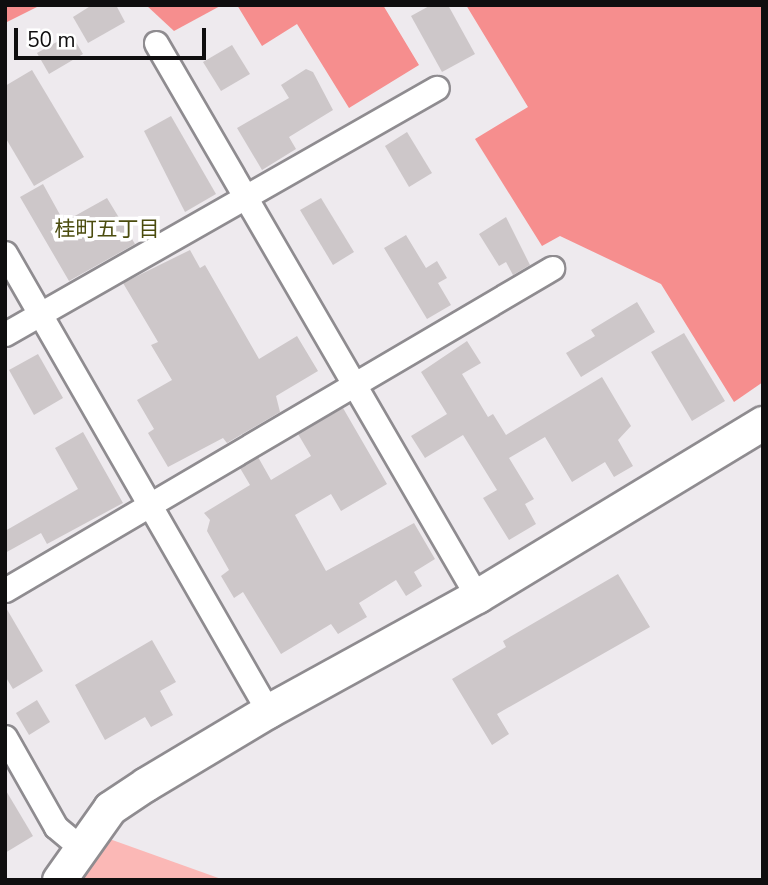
<!DOCTYPE html>
<meta charset="utf-8">
<style>
body{margin:0}
#map{position:relative;width:768px;height:885px;overflow:hidden;background:#eeeaee;font-family:"Nunito Sans","Noto Sans JP",sans-serif}
div>[style]{position:absolute}
[style*='--x']{left:calc(var(--x)*1px);top:calc(var(--y)*1px);width:calc(var(--w)*1px);rotate:calc(var(--a)*1deg)}
.green>*{inset:0;background:#fbb8b6}
.forest>*{inset:0;background:#f68e8e}
.building>*{inset:0;background:#cdc7c9}
.roads{filter:drop-shadow(2px 0 #8f8c90) drop-shadow(-2px 0 #8f8c90) drop-shadow(0 2px #8f8c90) drop-shadow(0 -2px #8f8c90)}
.street>*{height:23px;margin:-11.5px;padding:0 11.5px;transform-origin:11.5px;border-radius:11.5px;background:#fff}
.secondary>*{height:33px;margin:-16.5px;padding:0 16.5px;transform-origin:16.5px;border-radius:16.5px;background:#fff}
span{translate:-50% -50%;white-space:nowrap;text-align:center;line-height:1.15;-webkit-text-stroke:7px #fff;paint-order:stroke}
.neighbourhood-label{font-size:21px;color:#4b4c0e}
.frame{position:absolute;inset:0;border:7px solid #0f0e0f;pointer-events:none}
.scale{position:absolute;left:14px;top:28px;width:192px;height:32px;box-sizing:border-box;border:4px solid #0f0e0f;border-top:0;padding-left:9px;font-size:21px;line-height:24px;white-space:nowrap;color:#0f0e0f;-webkit-text-stroke:5px #fff;paint-order:stroke}
</style>
<div id="map">
<div class="green">
<div style="clip-path:polygon(90px 832px,224px 880px,59px 880px)"></div>
</div>
<div class="forest">
<div style="clip-path:polygon(5px 5px,41px 5px,5px 23px)"></div>
<div style="clip-path:polygon(146px 5px,222px 5px,174px 31px)"></div>
<div style="clip-path:polygon(237px 5px,383px 5px,419px 65px,349px 108px,297px 24px,262px 46px)"></div>
<div style="clip-path:polygon(466px 5px,763px 5px,763px 382px,734px 402px,661px 284px,560px 236px,542px 246px,475px 139px,528px 107px)"></div>
</div>
<div class="building">
<div style="clip-path:polygon(92px 5px,116px 5px,125px 22px,88px 43px,73px 17px)"></div>
<div style="clip-path:polygon(431px 5px,448px 5px,475px 54px,442px 72px,411px 16px)"></div>
<div style="clip-path:polygon(71px 34px,83px 54px,49px 74px,37px 53px)"></div>
<div style="clip-path:polygon(232px 45px,250px 74px,221px 91px,203px 62px)"></div>
<div style="clip-path:polygon(306px 69px,313px 72px,333px 110px,289px 137px,296px 149px,262px 170px,237px 128px,289px 98px,281px 85px)"></div>
<div style="clip-path:polygon(32px 70px,84px 157px,34px 186px,5px 137px,5px 86px)"></div>
<div style="clip-path:polygon(171px 116px,216px 194px,185px 212px,144px 131px)"></div>
<div style="clip-path:polygon(407px 132px,432px 173px,409px 187px,385px 146px)"></div>
<div style="clip-path:polygon(43px 184px,64px 222px,107px 198px,135px 244px,69px 281px,20px 197px)"></div>
<div style="clip-path:polygon(321px 198px,354px 252px,333px 265px,300px 210px)"></div>
<div style="clip-path:polygon(506px 217px,530px 265px,513px 275px,506px 262px,499px 266px,479px 234px)"></div>
<div style="clip-path:polygon(406px 235px,426px 268px,437px 261px,447px 278px,438px 283px,451px 305px,427px 319px,384px 248px)"></div>
<div style="clip-path:polygon(190px 250px,200px 268px,205px 265px,259px 359px,297px 336px,318px 371px,276px 396px,280px 412px,227px 443px,223px 438px,168px 467px,148px 433px,154px 429px,137px 400px,172px 380px,151px 345px,158px 342px,123px 283px)"></div>
<div style="clip-path:polygon(637px 302px,655px 332px,581px 377px,566px 353px,595px 336px,591px 330px)"></div>
<div style="clip-path:polygon(684px 333px,725px 401px,692px 421px,651px 352px)"></div>
<div style="clip-path:polygon(467px 341px,481px 363px,462px 374px,488px 417px,493px 414px,506px 435px,602px 377px,631px 426px,618px 440px,633px 466px,614px 477px,605px 462px,572px 482px,545px 437px,509px 458px,534px 499px,525px 504px,536px 524px,509px 540px,483px 498px,497px 490px,463px 435px,425px 458px,411px 436px,447px 414px,421px 372px)"></div>
<div style="clip-path:polygon(38px 354px,63px 398px,34px 415px,9px 370px)"></div>
<div style="clip-path:polygon(343px 408px,387px 484px,341px 511px,331px 494px,295px 515px,326px 571px,414px 523px,435px 559px,414px 572px,422px 586px,406px 596px,396px 580px,359px 603px,367px 617px,338px 634px,331px 624px,281px 654px,243px 592px,234px 598px,221px 576px,229px 570px,207px 531px,210px 520px,204px 513px,250px 485px,240px 468px,258px 457px,271px 480px,311px 456px,298px 434px)"></div>
<div style="clip-path:polygon(83px 432px,123px 503px,47px 544px,41px 533px,5px 553px,5px 531px,78px 489px,55px 448px)"></div>
<div style="clip-path:polygon(618px 574px,650px 627px,497px 714px,509px 734px,492px 745px,452px 679px,506px 647px,503px 641px)"></div>
<div style="clip-path:polygon(5px 606px,43px 671px,13px 689px,5px 676px)"></div>
<div style="clip-path:polygon(152px 640px,176px 682px,160px 691px,173px 715px,151px 727px,145px 717px,105px 740px,75px 685px)"></div>
<div style="clip-path:polygon(37px 700px,50px 722px,29px 735px,16px 713px)"></div>
<div style="clip-path:polygon(5px 789px,33px 836px,5px 853px)"></div>
</div>
<div class="roads">
<div class="street">
<div style="--x:156;--y:43;--w:639;--a:59.87"></div>
<div style="--x:5;--y:253;--w:528;--a:60.13"></div>
<div style="--x:5;--y:334;--w:497;--a:-29.7"></div>
<div style="--x:5;--y:590;--w:635;--a:-30.48"></div>
<div style="--x:5;--y:737;--w:103;--a:60.5"></div>
<div style="--x:56;--y:827;--w:30;--a:40"></div>
</div>
<div class="secondary">
<div style="--x:59;--y:880;--w:88;--a:-54.7"></div>
<div style="--x:110;--y:808;--w:43;--a:-33.7"></div>
<div style="--x:146;--y:784;--w:142;--a:-30.9"></div>
<div style="--x:268;--y:711;--w:239;--a:-28.8"></div>
<div style="--x:477;--y:596;--w:334;--a:-31.2"></div>
</div>
</div>
<div class="neighbourhood-label">
<span style="left:107px;top:229px">桂町五丁目</span>
</div>
<div class="frame"></div>
<div class="scale">50 m</div>
</div>
